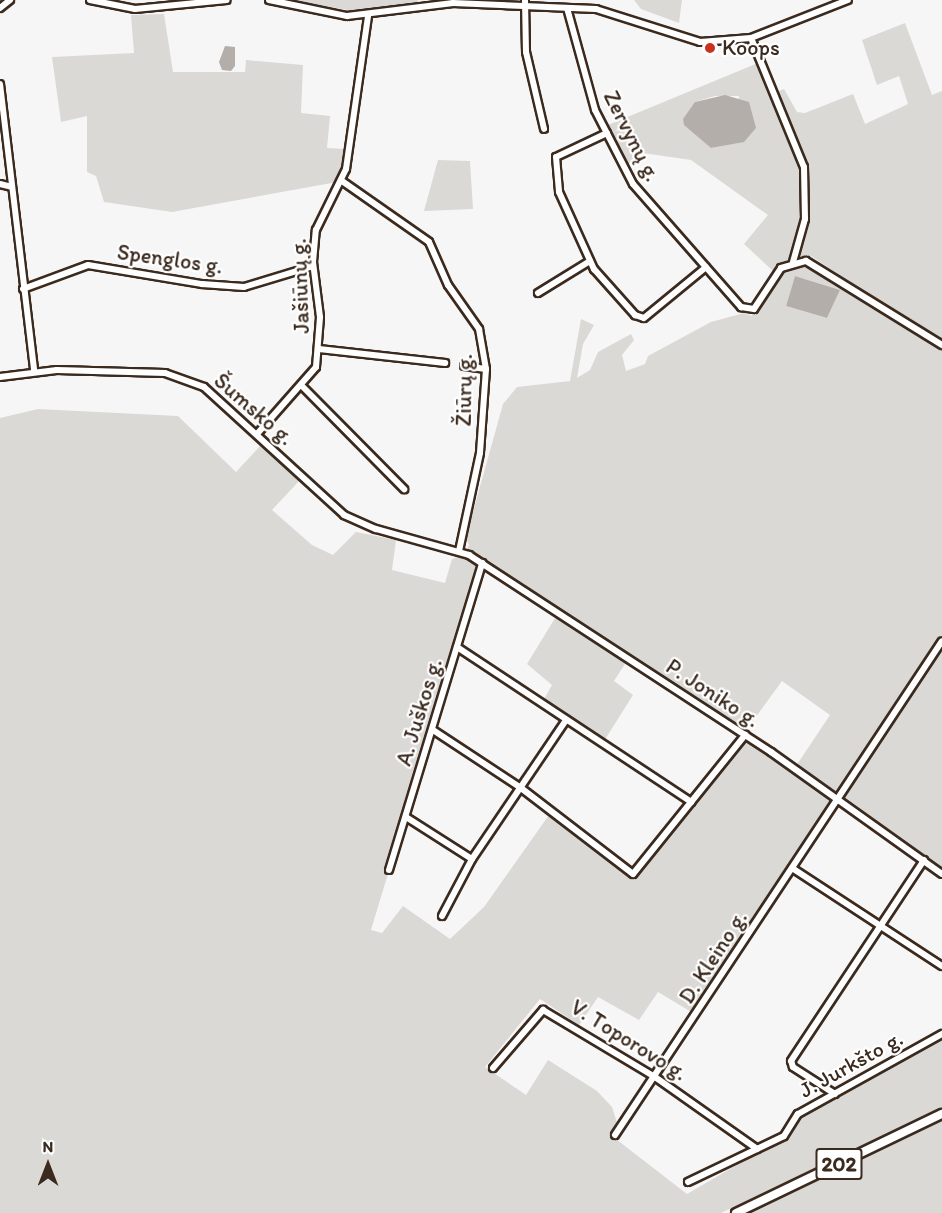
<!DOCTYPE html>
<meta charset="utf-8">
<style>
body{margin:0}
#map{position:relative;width:942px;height:1213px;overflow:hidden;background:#f7f6f6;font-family:Itim,sans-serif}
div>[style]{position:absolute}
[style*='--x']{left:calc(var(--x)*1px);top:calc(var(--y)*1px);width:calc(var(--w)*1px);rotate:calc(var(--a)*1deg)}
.green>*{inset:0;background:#dbd9d6}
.water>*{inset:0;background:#b4aeaa}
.roads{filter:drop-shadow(2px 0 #3b2a1e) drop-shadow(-2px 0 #3b2a1e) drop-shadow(0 2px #3b2a1e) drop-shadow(0 -2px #3b2a1e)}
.minor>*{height:6px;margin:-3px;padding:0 3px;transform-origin:3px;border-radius:3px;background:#fff}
.major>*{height:8px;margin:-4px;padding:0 4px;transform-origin:4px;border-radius:4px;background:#fff}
.dots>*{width:16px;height:16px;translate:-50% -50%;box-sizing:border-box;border:3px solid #fff;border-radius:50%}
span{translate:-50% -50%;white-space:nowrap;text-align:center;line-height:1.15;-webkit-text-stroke:4.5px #fff;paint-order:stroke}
.shield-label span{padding:2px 4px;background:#fff;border:2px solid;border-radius:4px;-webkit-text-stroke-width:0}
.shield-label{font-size:21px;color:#3b2a1e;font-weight:700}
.poi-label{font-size:22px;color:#3b2a1e}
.left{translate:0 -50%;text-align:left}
.street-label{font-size:22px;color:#3b2a1e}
.north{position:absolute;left:18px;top:1135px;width:60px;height:60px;-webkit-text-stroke:4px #fff;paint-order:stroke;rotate:0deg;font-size:16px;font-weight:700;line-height:24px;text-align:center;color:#3b2a1e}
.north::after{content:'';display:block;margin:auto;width:21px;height:27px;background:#3b2a1e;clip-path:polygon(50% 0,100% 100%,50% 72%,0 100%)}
</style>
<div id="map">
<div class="green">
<div style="clip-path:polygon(291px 0,418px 0,419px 3px,365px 13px)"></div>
<div style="clip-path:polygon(634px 0,682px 0,679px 23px,641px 9px)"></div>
<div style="clip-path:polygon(164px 14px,173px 72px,245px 72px,246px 60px,303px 65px,301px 113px,330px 116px,327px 148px,345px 149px,337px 182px,172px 212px,104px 202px,96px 176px,87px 172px,87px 116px,61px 122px,52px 57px,134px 53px,131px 15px)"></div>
<div style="clip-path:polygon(evenodd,905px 23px,932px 95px,942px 91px,942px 342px,811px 256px,794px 257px,773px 271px,744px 244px,768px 215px,691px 160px,643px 153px,626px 166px,608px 125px,758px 63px,771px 94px,784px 89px,797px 112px,805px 113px,853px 94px,865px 124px,908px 104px,899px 76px,877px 85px,862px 40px,905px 23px,715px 96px,739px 96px,736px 143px,711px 148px,696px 133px,695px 102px,715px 96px)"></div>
<div style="clip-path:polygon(438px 160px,470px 161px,473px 209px,424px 211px)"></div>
<div style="clip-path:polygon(evenodd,802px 263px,942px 348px,942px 868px,838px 792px,693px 1013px,658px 992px,639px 1020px,598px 997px,579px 1025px,540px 999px,485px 1067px,526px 1095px,548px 1060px,597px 1091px,612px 1107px,617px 1123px,612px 1136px,687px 1194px,787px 1136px,800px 1117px,942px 1035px,942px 1107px,721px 1213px,0 1213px,0 418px,38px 409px,178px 416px,236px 472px,262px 444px,300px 480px,272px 510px,312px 545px,333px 555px,356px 532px,396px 540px,392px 570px,445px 583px,452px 559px,464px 555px,469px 545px,466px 537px,503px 404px,517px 387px,570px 381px,581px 319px,594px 325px,583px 344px,577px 378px,590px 370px,598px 352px,631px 334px,634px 340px,622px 355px,626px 371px,645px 364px,648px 356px,711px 322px,744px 313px,752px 316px,778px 274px,802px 263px,795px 276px,840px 290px,827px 318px,786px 306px,795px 276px,802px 263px,483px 559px,560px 610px,527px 664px,552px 685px,543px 701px,604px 741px,633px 695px,614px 681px,630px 656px,745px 732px,782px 681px,830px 715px,794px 769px,746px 738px,634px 880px,549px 815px,484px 907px,450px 939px,403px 906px,382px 933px,371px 930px,483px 559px)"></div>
<div style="clip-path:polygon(942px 1119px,942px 1213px,749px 1213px,903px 1138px)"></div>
</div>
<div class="water">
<div style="clip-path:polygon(225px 46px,235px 47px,235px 66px,231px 71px,222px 70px,219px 62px)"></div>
<div style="clip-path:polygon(725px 95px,749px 102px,756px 128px,744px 142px,711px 148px,684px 125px,683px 119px,695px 102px)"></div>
<div style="clip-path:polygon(795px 276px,840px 290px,827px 318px,786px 306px)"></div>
</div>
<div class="roads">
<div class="minor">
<div style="--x:90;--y:0;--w:46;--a:11.3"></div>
<div style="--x:135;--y:9;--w:92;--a:-5.6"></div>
<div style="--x:269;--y:0;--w:80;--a:11.6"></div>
<div style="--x:347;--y:16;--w:107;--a:-7"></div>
<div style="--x:453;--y:3;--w:143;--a:2.4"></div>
<div style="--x:596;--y:9;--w:109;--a:17.6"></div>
<div style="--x:700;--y:42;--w:51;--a:-4.5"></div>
<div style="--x:751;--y:38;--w:104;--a:-21.4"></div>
<div style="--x:525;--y:0;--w:52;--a:88.9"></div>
<div style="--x:526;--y:52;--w:79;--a:76.8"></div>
<div style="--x:0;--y:8;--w:13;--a:-39"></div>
<div style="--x:567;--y:8;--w:106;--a:74.6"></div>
<div style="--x:595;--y:110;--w:83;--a:62.8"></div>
<div style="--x:633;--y:184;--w:164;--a:48.7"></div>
<div style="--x:741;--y:307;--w:13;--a:9"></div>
<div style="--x:754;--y:309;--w:49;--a:-56.6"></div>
<div style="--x:781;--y:268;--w:26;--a:-16"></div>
<div style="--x:806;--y:261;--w:160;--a:31.7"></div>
<div style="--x:751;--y:38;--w:139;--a:67.7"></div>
<div style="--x:804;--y:167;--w:52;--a:88.9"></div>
<div style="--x:805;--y:219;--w:45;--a:105.6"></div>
<div style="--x:0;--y:84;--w:289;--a:83.2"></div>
<div style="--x:607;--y:133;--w:56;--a:154.8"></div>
<div style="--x:556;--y:157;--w:35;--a:85"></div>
<div style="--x:559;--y:192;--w:85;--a:65.6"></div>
<div style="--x:594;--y:269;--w:62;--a:48.3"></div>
<div style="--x:635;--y:315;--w:9;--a:18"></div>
<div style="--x:644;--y:318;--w:80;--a:-39.4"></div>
<div style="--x:342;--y:181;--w:106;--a:35"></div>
<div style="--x:429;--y:242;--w:47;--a:66.2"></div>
<div style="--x:448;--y:285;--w:54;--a:54.8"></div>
<div style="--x:479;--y:329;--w:41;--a:80.1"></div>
<div style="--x:486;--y:369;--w:84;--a:94.1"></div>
<div style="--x:480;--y:453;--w:100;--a:102.1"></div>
<div style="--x:0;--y:184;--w:12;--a:14"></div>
<div style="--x:23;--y:289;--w:69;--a:-20.3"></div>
<div style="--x:88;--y:265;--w:116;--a:9.5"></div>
<div style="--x:202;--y:284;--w:42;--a:4.1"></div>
<div style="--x:244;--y:287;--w:72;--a:-16.9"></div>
<div style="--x:538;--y:293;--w:61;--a:-31.6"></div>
<div style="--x:319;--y:349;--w:127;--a:6.3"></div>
<div style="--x:464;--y:366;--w:22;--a:8"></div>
<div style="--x:0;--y:377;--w:57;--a:-7"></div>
<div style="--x:57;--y:370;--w:108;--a:1.6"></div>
<div style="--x:165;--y:373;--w:41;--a:19.7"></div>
<div style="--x:204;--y:387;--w:190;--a:42.4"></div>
<div style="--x:344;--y:515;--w:35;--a:24"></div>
<div style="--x:376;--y:529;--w:97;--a:15.6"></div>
<div style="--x:469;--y:555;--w:361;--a:33.1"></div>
<div style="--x:771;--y:752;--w:210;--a:35.5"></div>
<div style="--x:303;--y:387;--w:144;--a:45.3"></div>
<div style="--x:257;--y:434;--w:89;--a:-48.6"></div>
<div style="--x:316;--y:367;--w:50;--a:-85.4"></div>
<div style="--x:320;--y:317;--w:55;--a:-97.3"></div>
<div style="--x:313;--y:262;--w:32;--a:-85"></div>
<div style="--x:316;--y:230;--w:68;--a:-63.8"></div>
<div style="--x:346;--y:169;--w:155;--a:-81.8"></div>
<div style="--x:457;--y:647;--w:281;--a:33.5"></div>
<div style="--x:433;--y:730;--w:105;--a:33.4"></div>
<div style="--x:521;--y:788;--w:141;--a:37.5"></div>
<div style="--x:633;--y:874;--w:179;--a:-51.1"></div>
<div style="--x:406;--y:817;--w:78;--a:32.5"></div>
<div style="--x:792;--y:868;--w:179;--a:33.2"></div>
<div style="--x:389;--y:870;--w:321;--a:-73.1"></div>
<div style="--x:442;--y:916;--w:64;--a:-62.2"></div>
<div style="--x:472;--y:859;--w:168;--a:-55.9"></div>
<div style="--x:493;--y:1068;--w:77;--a:-49.2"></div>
<div style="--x:543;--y:1010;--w:131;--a:30.9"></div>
<div style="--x:655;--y:1077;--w:125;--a:35.2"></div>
<div style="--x:835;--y:1094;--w:50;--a:-147.3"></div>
<div style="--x:793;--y:1067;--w:6;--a:-108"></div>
<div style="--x:791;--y:1061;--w:241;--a:-56.5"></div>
<div style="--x:615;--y:1135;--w:592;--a:-56.5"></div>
<div style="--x:688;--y:1182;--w:106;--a:-25.6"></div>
<div style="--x:784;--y:1136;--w:26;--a:-58"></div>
<div style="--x:798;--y:1114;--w:165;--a:-29.1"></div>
</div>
<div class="major">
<div style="--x:736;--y:1213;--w:229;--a:-25.7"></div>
</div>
</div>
<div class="dots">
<div style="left:710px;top:48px;background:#c8321e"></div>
</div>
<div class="shield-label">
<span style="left:839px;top:1164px">202</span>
</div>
<div class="poi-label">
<span class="left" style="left:722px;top:48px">Koops</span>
</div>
<div class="street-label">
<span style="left:632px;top:136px;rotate:63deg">Zervynų g.</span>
<span style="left:170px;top:259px;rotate:8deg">Spenglos g.</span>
<span style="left:300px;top:286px;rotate:-92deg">Jašiūnų g.</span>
<span style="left:464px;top:390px;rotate:-89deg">Žiūrų g.</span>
<span style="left:254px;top:409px;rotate:41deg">Šumsko g.</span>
<span style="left:713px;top:693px;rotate:33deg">P. Joniko g.</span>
<span style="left:419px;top:712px;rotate:-73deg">A. Juškos g.</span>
<span style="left:713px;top:957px;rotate:-57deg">D. Kleino g.</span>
<span style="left:629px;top:1040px;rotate:32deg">V. Toporovo g.</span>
<span style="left:851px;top:1064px;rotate:-29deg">J. Jurkšto g.</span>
</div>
<div class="north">N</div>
</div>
